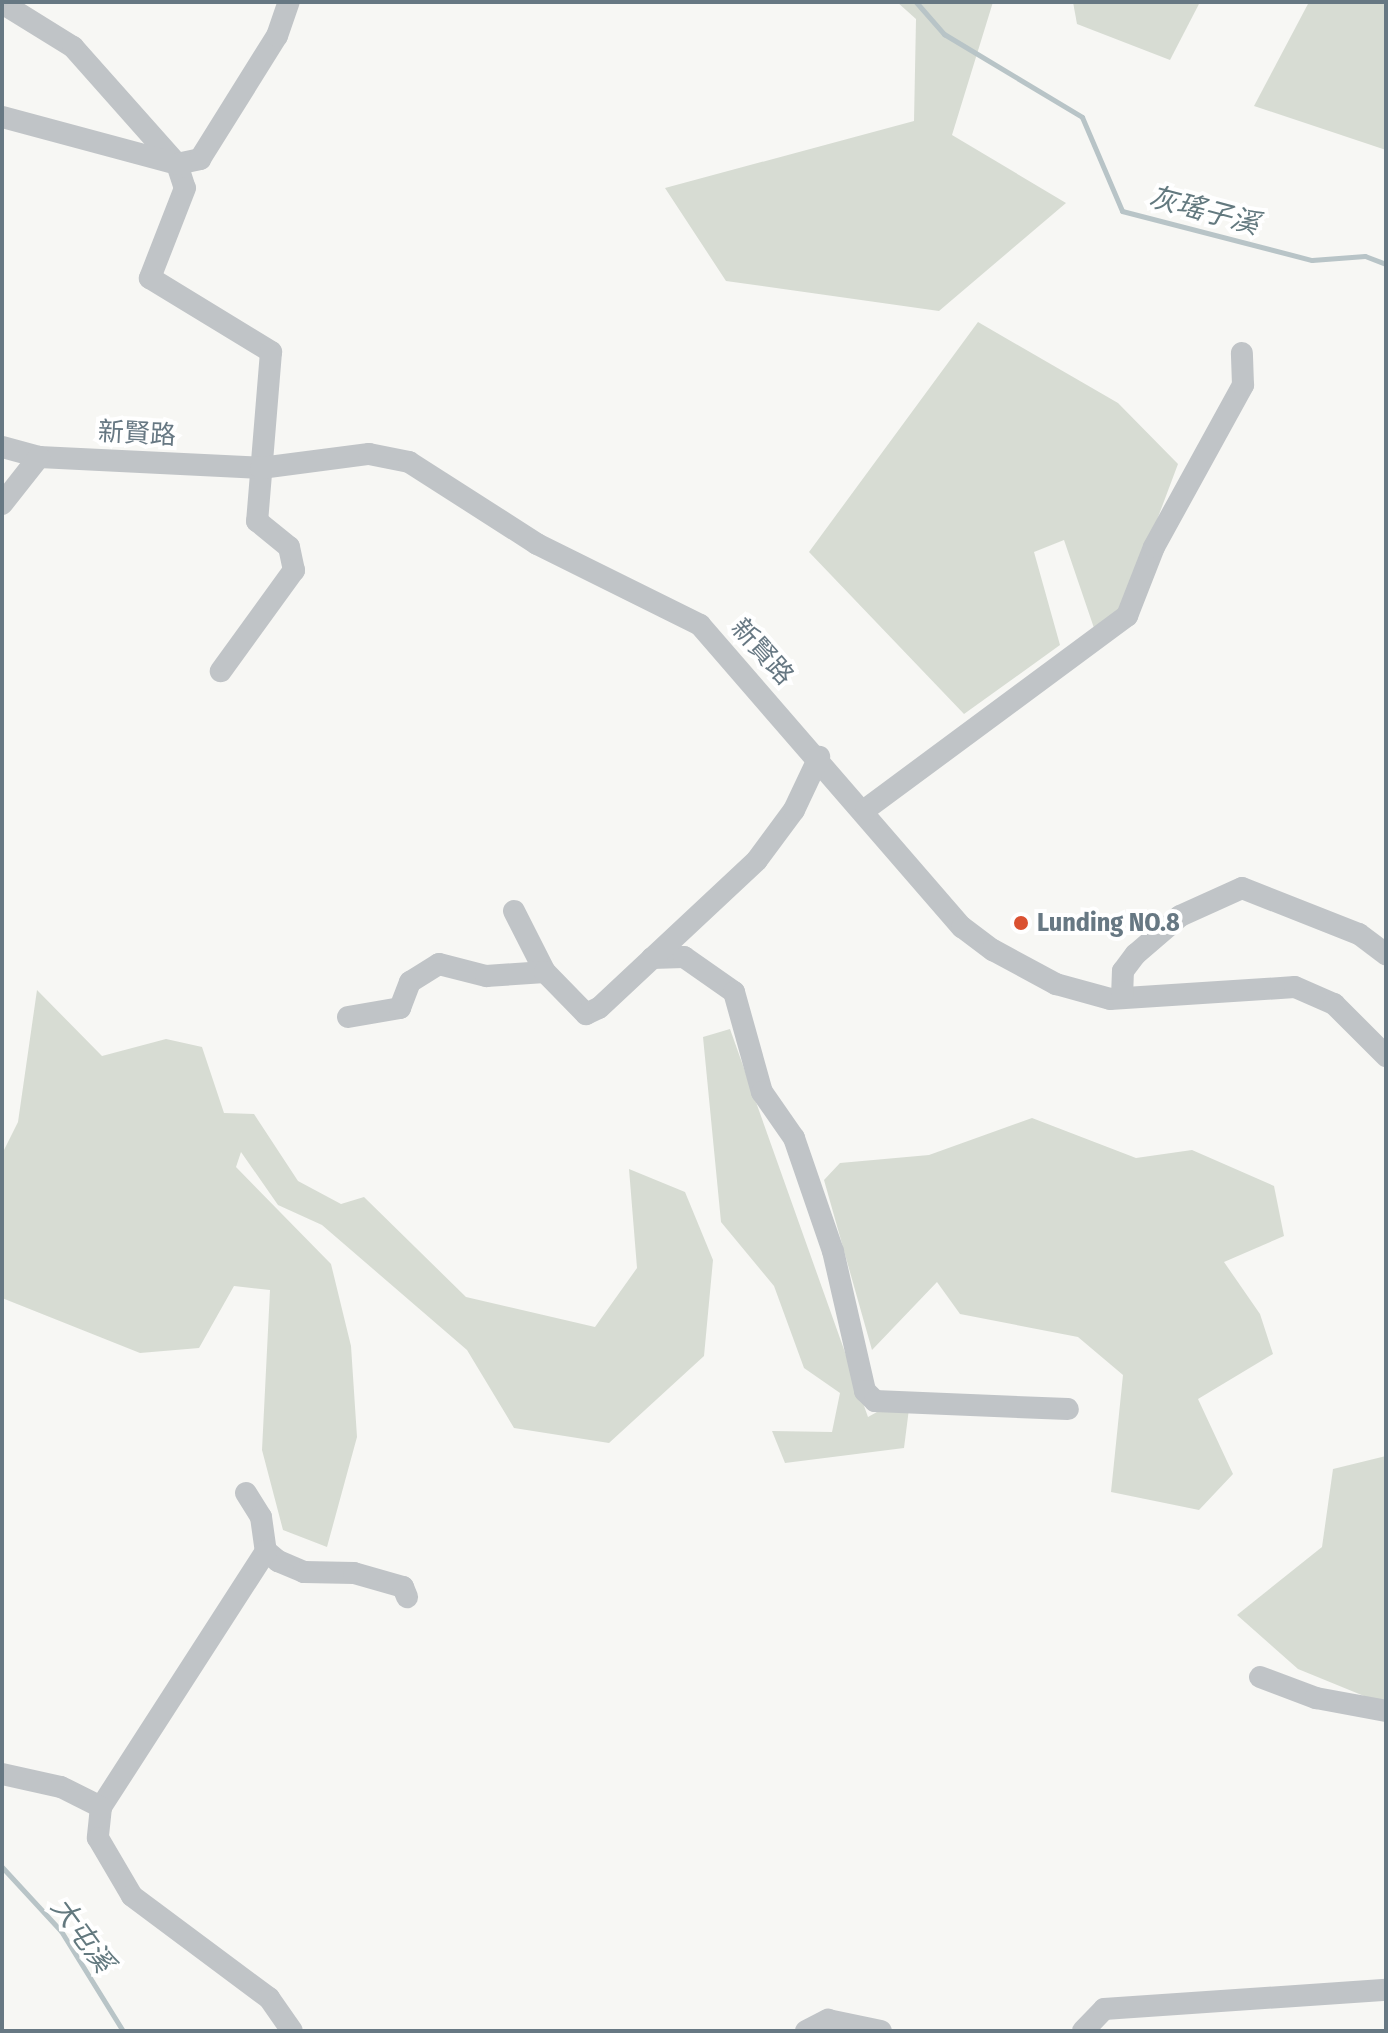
<!DOCTYPE html>
<meta charset="utf-8">
<style>
body{margin:0}
#map{position:relative;width:1388px;height:2033px;overflow:hidden;background:#f7f7f4;font-family:"Fira Sans Condensed","Noto Sans TC",sans-serif}
div>[style]{position:absolute}
[style*='--x']{left:calc(var(--x)*1px);top:calc(var(--y)*1px);width:calc(var(--w)*1px);rotate:calc(var(--a)*1deg)}
.green>*{inset:0;background:#d7dcd3}
.stream>*{height:5px;margin:-2.5px;padding:0 2.5px;transform-origin:2.5px;border-radius:2.5px;background:#b8c4c7}
.minor>*{height:22px;margin:-11px;padding:0 11px;transform-origin:11px;border-radius:11px;background:#c0c4c7}
.dots>*{width:22px;height:22px;translate:-50% -50%;box-sizing:border-box;border:4px solid #fff;border-radius:50%}
span{translate:-50% -50%;white-space:nowrap;text-align:center;line-height:1.15;-webkit-text-stroke:8px #fff;paint-order:stroke}
.street-label{font-size:26px;color:#677883}
.poi-label{font-size:26px;color:#677883;font-weight:700}
.left{translate:0 -50%;text-align:left}
.water-label{font-size:28px;color:#63797f;font-style:italic}
.frame{position:absolute;inset:0;border:4px solid #677883;pointer-events:none}
</style>
<div id="map">
<div class="green">
<div style="clip-path:polygon(897px 2px,993px 2px,952px 135px,1066px 203px,939px 311px,726px 281px,665px 188px,914px 121px,916px 19px)"></div>
<div style="clip-path:polygon(1073px 2px,1200px 2px,1170px 60px,1077px 24px)"></div>
<div style="clip-path:polygon(1309px 2px,1386px 2px,1386px 150px,1254px 106px)"></div>
<div style="clip-path:polygon(978px 322px,1118px 403px,1178px 464px,1125px 605px,1095px 631px,1064px 540px,1034px 552px,1060px 645px,964px 714px,809px 552px)"></div>
<div style="clip-path:polygon(37px 990px,102px 1056px,166px 1039px,202px 1047px,224px 1113px,254px 1114px,298px 1181px,341px 1204px,364px 1197px,466px 1297px,595px 1327px,637px 1268px,629px 1169px,685px 1192px,713px 1260px,704px 1356px,609px 1443px,514px 1428px,467px 1350px,322px 1225px,278px 1205px,241px 1152px,236px 1167px,331px 1264px,351px 1346px,357px 1437px,327px 1547px,283px 1530px,262px 1450px,270px 1290px,234px 1286px,199px 1348px,140px 1353px,2px 1298px,2px 1154px,18px 1122px)"></div>
<div style="clip-path:polygon(730px 1029px,868px 1417px,911px 1393px,904px 1448px,785px 1463px,772px 1431px,832px 1432px,840px 1393px,804px 1368px,774px 1286px,721px 1222px,703px 1037px)"></div>
<div style="clip-path:polygon(1032px 1118px,1136px 1158px,1192px 1150px,1274px 1186px,1284px 1236px,1224px 1262px,1260px 1314px,1273px 1354px,1198px 1399px,1233px 1474px,1199px 1510px,1111px 1492px,1123px 1375px,1078px 1337px,960px 1314px,937px 1282px,872px 1350px,824px 1180px,840px 1163px,929px 1155px)"></div>
<div style="clip-path:polygon(1386px 1456px,1386px 1705px,1298px 1669px,1237px 1615px,1322px 1547px,1333px 1469px)"></div>
</div>
<div class="stream">
<div style="--x:916;--y:2;--w:43;--a:48.8"></div>
<div style="--x:944;--y:34;--w:161;--a:31"></div>
<div style="--x:1082;--y:117;--w:102;--a:66.9"></div>
<div style="--x:1122;--y:211;--w:196;--a:14.5"></div>
<div style="--x:1312;--y:260;--w:53;--a:-4.3"></div>
<div style="--x:1365;--y:256;--w:22;--a:21"></div>
<div style="--x:2;--y:1867;--w:87;--a:47.3"></div>
<div style="--x:61;--y:1931;--w:118;--a:58.2"></div>
</div>
<div class="minor">
<div style="--x:2;--y:3;--w:84;--a:31.8"></div>
<div style="--x:73;--y:47;--w:157;--a:48.4"></div>
<div style="--x:177;--y:164;--w:25;--a:72"></div>
<div style="--x:185;--y:188;--w:97;--a:111.3"></div>
<div style="--x:150;--y:278;--w:142;--a:31.4"></div>
<div style="--x:271;--y:352;--w:170;--a:94.7"></div>
<div style="--x:257;--y:521;--w:41;--a:39.1"></div>
<div style="--x:289;--y:547;--w:24;--a:78"></div>
<div style="--x:294;--y:570;--w:125;--a:125.9"></div>
<div style="--x:2;--y:117;--w:181;--a:15"></div>
<div style="--x:177;--y:164;--w:24;--a:-12"></div>
<div style="--x:200;--y:159;--w:145;--a:-58"></div>
<div style="--x:277;--y:36;--w:36;--a:-71"></div>
<div style="--x:2;--y:447;--w:38;--a:15"></div>
<div style="--x:39;--y:457;--w:222;--a:2.8"></div>
<div style="--x:261;--y:468;--w:109;--a:-7.4"></div>
<div style="--x:369;--y:454;--w:41;--a:11.3"></div>
<div style="--x:409;--y:462;--w:152;--a:32.6"></div>
<div style="--x:537;--y:544;--w:182;--a:26.4"></div>
<div style="--x:700;--y:625;--w:400;--a:49.1"></div>
<div style="--x:962;--y:927;--w:39;--a:37"></div>
<div style="--x:993;--y:950;--w:72;--a:28.4"></div>
<div style="--x:1056;--y:984;--w:56;--a:15.5"></div>
<div style="--x:1110;--y:999;--w:185;--a:-3.7"></div>
<div style="--x:1295;--y:987;--w:43;--a:23.6"></div>
<div style="--x:1334;--y:1004;--w:74;--a:45"></div>
<div style="--x:2;--y:504;--w:60;--a:-51.8"></div>
<div style="--x:866;--y:809;--w:325;--a:-36.5"></div>
<div style="--x:1127;--y:616;--w:74;--a:-68.6"></div>
<div style="--x:1154;--y:547;--w:185;--a:-61.2"></div>
<div style="--x:1243;--y:385;--w:32;--a:-92"></div>
<div style="--x:514;--y:911;--w:68;--a:63.1"></div>
<div style="--x:652;--y:958;--w:32;--a:-2"></div>
<div style="--x:684;--y:957;--w:61;--a:35"></div>
<div style="--x:734;--y:992;--w:104;--a:74.4"></div>
<div style="--x:762;--y:1092;--w:56;--a:55.2"></div>
<div style="--x:794;--y:1138;--w:120;--a:71"></div>
<div style="--x:833;--y:1251;--w:144;--a:77.1"></div>
<div style="--x:865;--y:1391;--w:14;--a:45"></div>
<div style="--x:875;--y:1401;--w:193;--a:2.4"></div>
<div style="--x:1122;--y:998;--w:27;--a:-88"></div>
<div style="--x:1123;--y:971;--w:21;--a:-53"></div>
<div style="--x:1136;--y:954;--w:58;--a:-40.8"></div>
<div style="--x:1180;--y:916;--w:68;--a:-24.3"></div>
<div style="--x:1242;--y:888;--w:126;--a:21.5"></div>
<div style="--x:1359;--y:934;--w:34;--a:37"></div>
<div style="--x:348;--y:1017;--w:53;--a:-9.8"></div>
<div style="--x:400;--y:1008;--w:28;--a:-69"></div>
<div style="--x:410;--y:982;--w:34;--a:-32"></div>
<div style="--x:439;--y:964;--w:49;--a:14.3"></div>
<div style="--x:486;--y:976;--w:59;--a:-3.9"></div>
<div style="--x:545;--y:972;--w:59;--a:45.7"></div>
<div style="--x:586;--y:1014;--w:14;--a:-25"></div>
<div style="--x:599;--y:1008;--w:216;--a:-43.1"></div>
<div style="--x:757;--y:860;--w:62;--a:-53.5"></div>
<div style="--x:794;--y:810;--w:59;--a:-64.7"></div>
<div style="--x:246;--y:1493;--w:28;--a:58"></div>
<div style="--x:261;--y:1517;--w:34;--a:82"></div>
<div style="--x:266;--y:1551;--w:16;--a:40"></div>
<div style="--x:278;--y:1561;--w:28;--a:23"></div>
<div style="--x:304;--y:1572;--w:50;--a:1.1"></div>
<div style="--x:354;--y:1573;--w:51;--a:15.9"></div>
<div style="--x:403;--y:1587;--w:11;--a:68"></div>
<div style="--x:266;--y:1551;--w:305;--a:122.8"></div>
<div style="--x:101;--y:1807;--w:31;--a:96"></div>
<div style="--x:98;--y:1838;--w:67;--a:59.6"></div>
<div style="--x:132;--y:1896;--w:171;--a:36.7"></div>
<div style="--x:269;--y:1998;--w:40;--a:55.1"></div>
<div style="--x:1260;--y:1677;--w:60;--a:20.6"></div>
<div style="--x:1316;--y:1698;--w:71;--a:10.5"></div>
<div style="--x:2;--y:1774;--w:60;--a:12.4"></div>
<div style="--x:61;--y:1787;--w:45;--a:26.6"></div>
<div style="--x:806;--y:2031;--w:25;--a:-27"></div>
<div style="--x:828;--y:2020;--w:54;--a:11.7"></div>
<div style="--x:1083;--y:2031;--w:30;--a:-46"></div>
<div style="--x:1104;--y:2009;--w:283;--a:-3.9"></div>
</div>
<div class="dots">
<div style="left:1021px;top:923px;background:#da5131"></div>
</div>
<div class="street-label">
<span style="left:137px;top:434px;rotate:3deg">新賢路</span>
<span style="left:762px;top:652px;rotate:48deg">新賢路</span>
</div>
<div class="poi-label">
<span class="left" style="left:1037px;top:923px">Lunding NO.8</span>
</div>
<div class="water-label">
<span style="left:1204px;top:211px;rotate:15deg">灰瑤子溪</span>
<span style="left:82px;top:1935px;rotate:54deg">大屯溪</span>
</div>
<div class="frame"></div>
</div>
